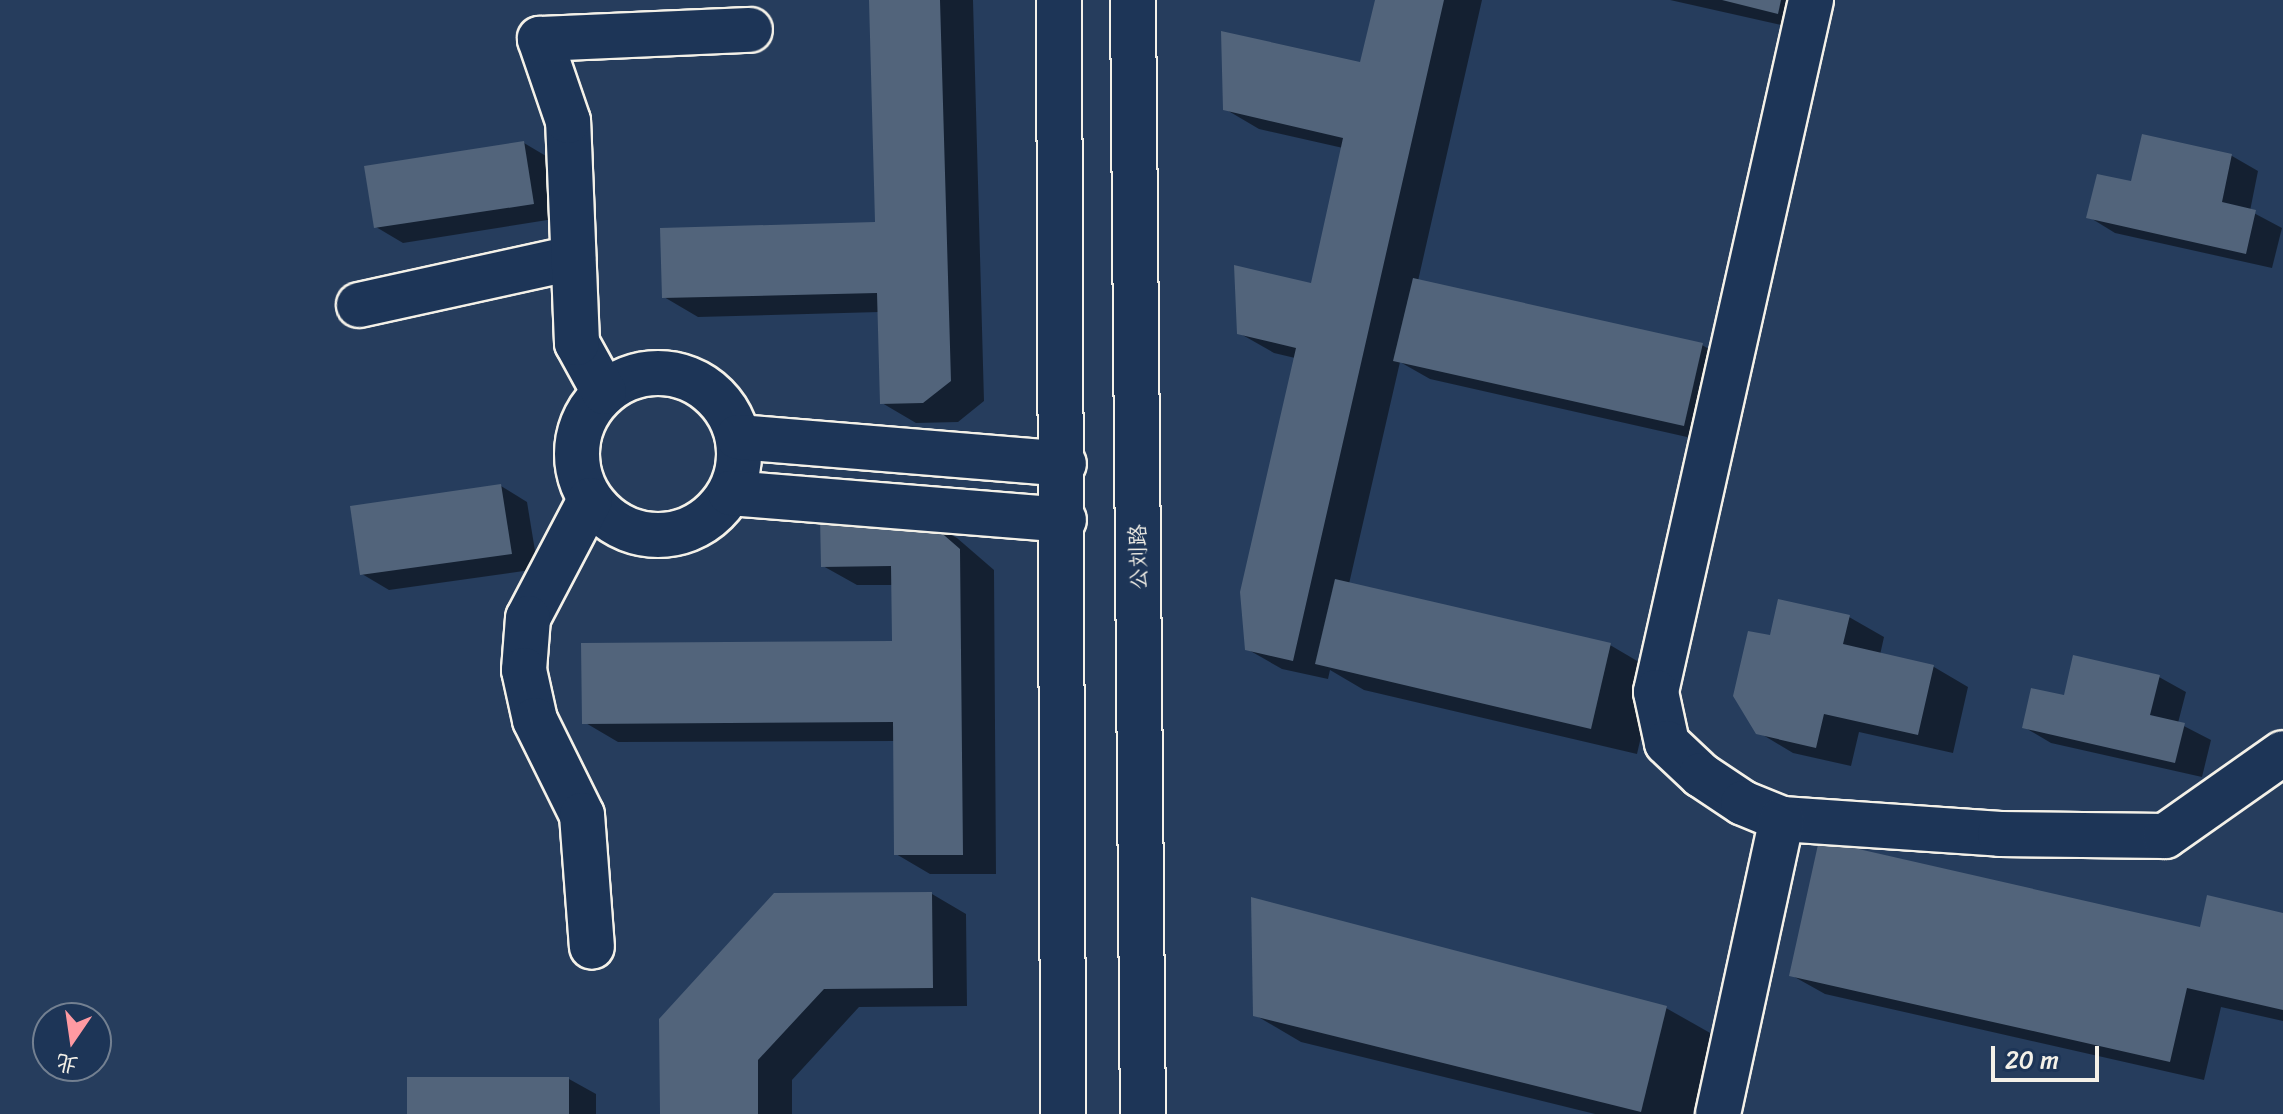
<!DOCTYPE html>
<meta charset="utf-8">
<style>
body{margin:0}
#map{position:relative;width:2283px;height:1114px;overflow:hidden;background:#263d5d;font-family:Sriracha,"LXGW WenKai TC",sans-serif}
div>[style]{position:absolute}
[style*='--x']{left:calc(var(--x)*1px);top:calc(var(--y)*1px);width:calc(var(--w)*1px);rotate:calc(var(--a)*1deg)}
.shadow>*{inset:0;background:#0007}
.building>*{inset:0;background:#52647b}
.roads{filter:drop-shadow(2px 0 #f4f1e8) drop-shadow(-2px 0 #f4f1e8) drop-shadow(0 2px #f4f1e8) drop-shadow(0 -2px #f4f1e8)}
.minor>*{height:44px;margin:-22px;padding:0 22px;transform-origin:22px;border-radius:22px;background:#1d3557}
.minor>.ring{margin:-22px;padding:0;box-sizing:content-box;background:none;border:44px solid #1d3557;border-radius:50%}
.major>*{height:44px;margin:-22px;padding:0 22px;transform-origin:22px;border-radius:22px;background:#1d3557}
span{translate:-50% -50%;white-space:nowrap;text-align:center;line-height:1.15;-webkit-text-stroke:6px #1d3557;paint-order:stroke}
.street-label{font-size:22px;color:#f4f1e8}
.north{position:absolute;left:32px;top:1002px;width:80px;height:80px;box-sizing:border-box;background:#1d3557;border:2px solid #738091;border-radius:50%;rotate:193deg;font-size:22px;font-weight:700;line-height:32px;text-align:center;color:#f4f1e8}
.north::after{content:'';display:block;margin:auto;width:28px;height:36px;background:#ff9aa2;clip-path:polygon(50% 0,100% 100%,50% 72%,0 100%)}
.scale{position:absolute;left:1991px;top:1046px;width:108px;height:36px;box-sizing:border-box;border:4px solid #f4f1e8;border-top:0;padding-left:10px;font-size:24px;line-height:28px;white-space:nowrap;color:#f4f1e8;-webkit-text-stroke:6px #1d3557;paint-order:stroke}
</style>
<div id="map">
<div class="shadow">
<div style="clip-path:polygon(871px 0,973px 0,984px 401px,958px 422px,916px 423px,882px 403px,880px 312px,698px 317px,664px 297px,877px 224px)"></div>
<div style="clip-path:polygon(1377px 0,1482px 0,1418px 281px,1702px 345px,1736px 365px,1718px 444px,1430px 379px,1400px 362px,1349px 584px,1610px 645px,1656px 672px,1637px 754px,1364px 690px,1330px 670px,1328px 679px,1282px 669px,1247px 649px,1295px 358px,1274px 353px,1239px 333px,1312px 285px,1343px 148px,1259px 129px,1225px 109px,1362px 65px)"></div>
<div style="clip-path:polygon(1670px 0,1819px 0,1812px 32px)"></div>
<div style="clip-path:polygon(2144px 136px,2232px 156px,2258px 171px,2250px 211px,2282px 228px,2272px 268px,2115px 233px,2089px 217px,2133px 184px)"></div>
<div style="clip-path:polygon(524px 143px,551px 159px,560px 218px,403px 243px,376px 227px)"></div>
<div style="clip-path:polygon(501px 486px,527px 502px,538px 569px,389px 590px,362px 574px)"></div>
<div style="clip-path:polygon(921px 518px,957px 538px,994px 570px,996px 874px,930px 874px,896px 854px,895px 741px,618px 742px,584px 722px,894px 643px,893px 585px,857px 585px,823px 566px)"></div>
<div style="clip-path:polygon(1849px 617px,1884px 637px,1880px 655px,1934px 667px,1968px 687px,1953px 753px,1859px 732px,1851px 766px,1793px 753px,1758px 732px,1771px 638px)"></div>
<div style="clip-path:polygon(2159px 677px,2186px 692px,2178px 723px,2211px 740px,2202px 777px,2051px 743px,2024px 727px)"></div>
<div style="clip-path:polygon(932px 894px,966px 914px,967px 1006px,859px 1007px,792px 1080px,792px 1114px,662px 1114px)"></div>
<div style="clip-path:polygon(2283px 915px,2283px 1021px,2221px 1007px,2204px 1080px,1825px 994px,1791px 975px,2202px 929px)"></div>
<div style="clip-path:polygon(1666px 1008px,1712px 1034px,1693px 1114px,1595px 1114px,1301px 1042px,1255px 1015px)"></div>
<div style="clip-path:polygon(569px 1079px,596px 1094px,596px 1114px,409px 1114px)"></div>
</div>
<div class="building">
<div style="clip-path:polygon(869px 0,940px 0,951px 381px,923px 403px,880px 404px,877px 293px,662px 298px,660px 228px,875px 222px)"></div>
<div style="clip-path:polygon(1375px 0,1444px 0,1293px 661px,1245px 650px,1240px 592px,1296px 348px,1237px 334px,1234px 265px,1311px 283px,1343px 138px,1223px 110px,1221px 31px,1360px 62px)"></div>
<div style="clip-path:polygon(1722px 0,1781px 0,1778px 14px)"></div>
<div style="clip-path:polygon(2142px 134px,2232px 154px,2222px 202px,2256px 210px,2246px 254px,2086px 218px,2097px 174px,2131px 181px)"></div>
<div style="clip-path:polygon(524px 141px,534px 204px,374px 228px,364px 166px)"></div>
<div style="clip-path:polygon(1413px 278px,1703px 343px,1684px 426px,1393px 361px)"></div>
<div style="clip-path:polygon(501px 484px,512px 554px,360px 575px,350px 506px)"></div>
<div style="clip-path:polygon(820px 516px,922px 516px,960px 549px,963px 855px,894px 855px,893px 722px,582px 724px,581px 643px,892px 641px,891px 566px,821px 567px)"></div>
<div style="clip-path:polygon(1335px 579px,1611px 643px,1591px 729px,1315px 664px)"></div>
<div style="clip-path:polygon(1778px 599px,1850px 615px,1843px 644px,1934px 665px,1918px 735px,1824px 714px,1816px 748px,1756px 734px,1733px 696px,1748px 631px,1770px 635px)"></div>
<div style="clip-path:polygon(2073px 655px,2160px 675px,2150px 715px,2185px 723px,2175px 763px,2022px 728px,2031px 688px,2064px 695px)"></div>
<div style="clip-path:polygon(1819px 840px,2200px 927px,2207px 895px,2283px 913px,2283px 1010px,2187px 988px,2170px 1062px,1789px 976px)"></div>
<div style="clip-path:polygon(932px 892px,933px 988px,824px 989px,758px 1060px,758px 1114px,660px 1114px,659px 1019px,774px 893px)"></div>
<div style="clip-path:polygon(1251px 897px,1667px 1006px,1641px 1112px,1253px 1016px)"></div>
<div style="clip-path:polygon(407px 1077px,569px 1077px,569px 1114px,407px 1114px)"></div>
</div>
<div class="roads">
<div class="minor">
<div style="--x:1811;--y:0;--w:709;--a:102.63"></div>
<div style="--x:1656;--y:692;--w:52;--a:77.8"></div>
<div style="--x:1667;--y:743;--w:47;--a:43.3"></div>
<div style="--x:1701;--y:775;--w:50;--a:33.7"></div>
<div style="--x:1743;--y:803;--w:42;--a:22.3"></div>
<div style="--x:1782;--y:819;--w:219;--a:3.9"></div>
<div style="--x:2000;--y:834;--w:165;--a:0.7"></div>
<div style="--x:2165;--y:836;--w:144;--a:-35.1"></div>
<div style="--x:359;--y:305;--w:219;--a:-12.4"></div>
<div class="ring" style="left:577px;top:373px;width:118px;height:118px"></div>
<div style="--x:604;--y:392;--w:56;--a:-118.9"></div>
<div style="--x:577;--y:343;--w:222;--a:-92.3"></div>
<div style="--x:568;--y:121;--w:87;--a:-108.9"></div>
<div style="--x:540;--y:39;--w:210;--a:-2.5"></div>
<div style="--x:738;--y:437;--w:327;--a:4.7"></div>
<div style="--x:730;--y:493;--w:335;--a:4.6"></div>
<div style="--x:590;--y:500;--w:133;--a:117.7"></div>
<div style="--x:528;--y:618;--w:52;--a:94.4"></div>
<div style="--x:524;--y:670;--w:51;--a:77.6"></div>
<div style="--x:535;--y:720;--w:106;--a:63.7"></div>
<div style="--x:582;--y:815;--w:132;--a:85.7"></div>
<div style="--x:1718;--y:1114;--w:302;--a:-77.8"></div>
</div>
<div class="major">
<div style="--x:1059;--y:0;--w:1114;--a:89.79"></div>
<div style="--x:1133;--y:0;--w:1114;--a:89.49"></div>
</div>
</div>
<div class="street-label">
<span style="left:1138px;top:557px;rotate:-91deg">公刘路</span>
</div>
<div class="north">北</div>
<div class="scale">20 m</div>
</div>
